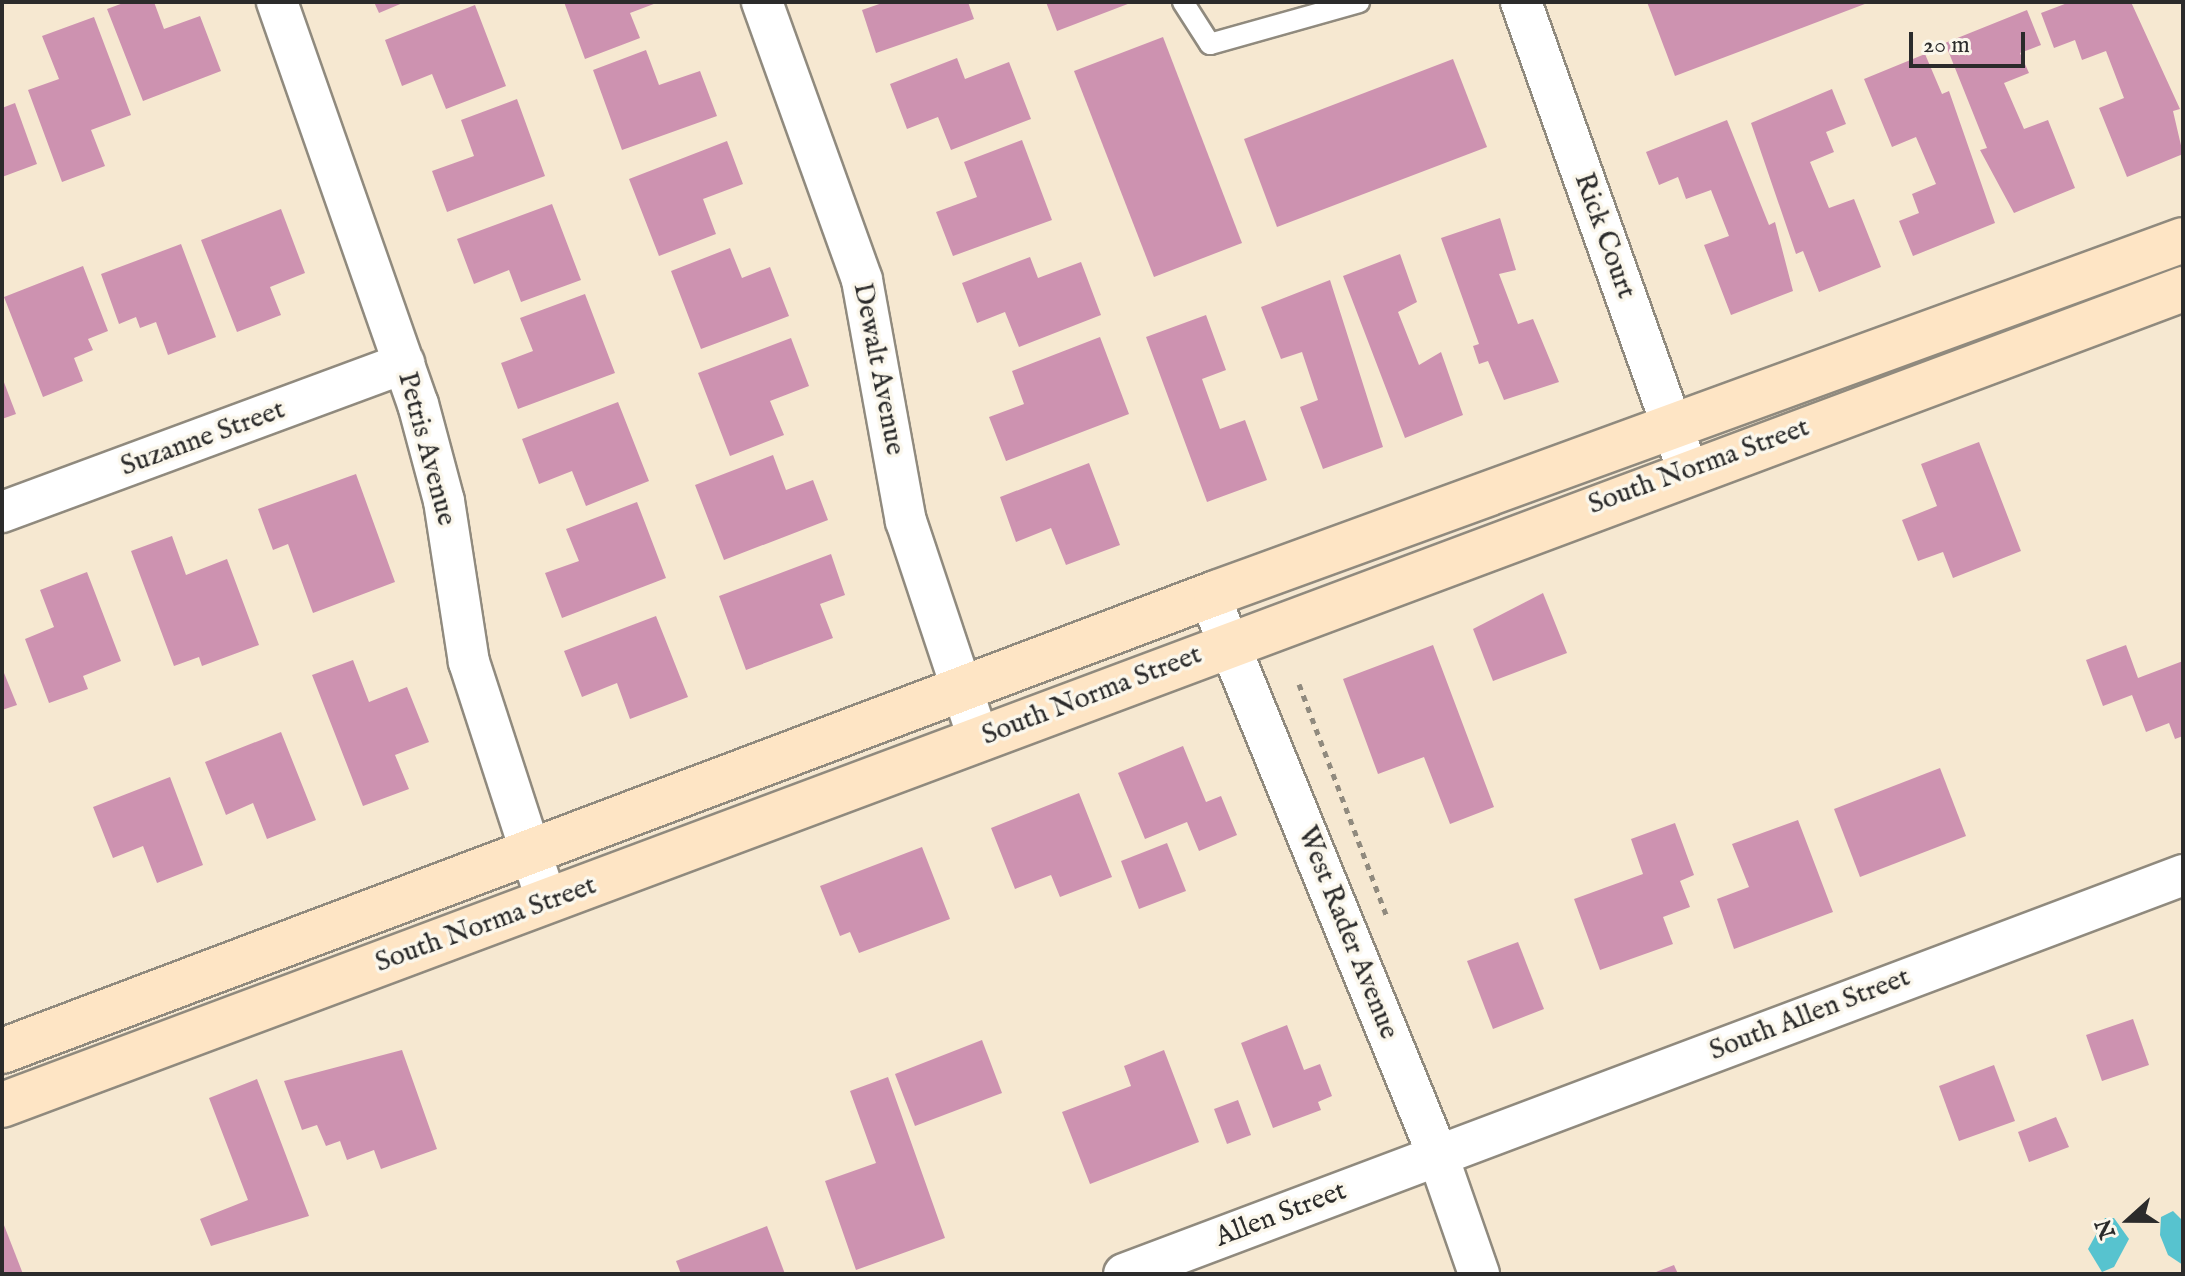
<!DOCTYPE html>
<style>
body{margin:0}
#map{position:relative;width:2185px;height:1276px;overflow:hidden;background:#f6e8d1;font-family:"IM FELL English",serif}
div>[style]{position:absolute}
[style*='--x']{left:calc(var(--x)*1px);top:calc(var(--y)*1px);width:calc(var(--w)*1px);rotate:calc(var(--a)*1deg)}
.water>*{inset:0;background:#57c3cf}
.building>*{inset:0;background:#cd92b0}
.path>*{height:5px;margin-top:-2.5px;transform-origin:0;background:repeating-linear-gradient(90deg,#908a7e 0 6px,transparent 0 12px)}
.roads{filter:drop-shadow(2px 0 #908a7e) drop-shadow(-2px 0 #908a7e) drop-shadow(0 2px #908a7e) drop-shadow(0 -2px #908a7e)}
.lane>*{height:20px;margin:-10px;padding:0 10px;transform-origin:10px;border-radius:10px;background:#fff}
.street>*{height:40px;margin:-20px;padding:0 20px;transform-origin:20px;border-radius:20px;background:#fff}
.secondary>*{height:44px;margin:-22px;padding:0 22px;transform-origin:22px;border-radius:22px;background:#fee5c5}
span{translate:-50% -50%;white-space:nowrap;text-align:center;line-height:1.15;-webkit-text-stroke:7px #fbf7ec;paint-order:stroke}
.street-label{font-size:28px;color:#2b2b2b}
.frame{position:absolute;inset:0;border:4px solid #2b2b2b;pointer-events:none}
.north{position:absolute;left:2089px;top:1180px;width:80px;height:80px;-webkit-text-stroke:6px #fbf7ec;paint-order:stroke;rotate:249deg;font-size:22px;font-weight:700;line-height:32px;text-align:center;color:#2b2b2b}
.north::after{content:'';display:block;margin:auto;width:28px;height:36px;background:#2b2b2b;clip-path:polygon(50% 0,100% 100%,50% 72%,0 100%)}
.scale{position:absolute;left:1909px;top:32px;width:116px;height:36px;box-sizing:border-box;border:4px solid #2b2b2b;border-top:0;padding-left:10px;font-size:24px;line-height:28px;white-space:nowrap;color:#2b2b2b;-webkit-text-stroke:6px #fbf7ec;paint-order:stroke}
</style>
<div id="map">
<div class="water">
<div style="clip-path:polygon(2173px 1211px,2183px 1221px,2183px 1265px,2168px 1255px,2160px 1235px,2161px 1217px)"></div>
<div style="clip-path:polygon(2105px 1218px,2114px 1218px,2129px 1239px,2114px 1267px,2102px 1272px,2088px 1249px)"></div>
</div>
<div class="building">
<div style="clip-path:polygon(126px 2px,154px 2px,164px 29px,200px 16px,221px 71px,143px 101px,107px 9px)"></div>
<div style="clip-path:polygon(374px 2px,405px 2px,379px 13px)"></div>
<div style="clip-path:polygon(564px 2px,659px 2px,630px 13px,640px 38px,585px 59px)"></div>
<div style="clip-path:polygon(885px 2px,968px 2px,974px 19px,876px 53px,862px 10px)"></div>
<div style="clip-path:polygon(1046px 2px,1133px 2px,1057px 31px)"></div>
<div style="clip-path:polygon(1647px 2px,1870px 2px,1675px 76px)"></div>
<div style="clip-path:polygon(2070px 2px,2131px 2px,2180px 109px,2173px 111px,2183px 154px,2127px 177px,2099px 108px,2124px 98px,2106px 51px,2082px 60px,2075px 40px,2054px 48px,2041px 13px)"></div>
<div style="clip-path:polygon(475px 5px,506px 86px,446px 109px,432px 74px,402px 86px,385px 40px)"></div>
<div style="clip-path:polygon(2027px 10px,2041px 45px,2020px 53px,2029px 73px,2004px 83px,2024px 129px,2048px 120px,2075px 188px,2014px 213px,1980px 150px,1987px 148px,1945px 43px)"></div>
<div style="clip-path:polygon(94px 17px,131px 115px,91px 130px,105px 166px,62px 182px,28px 90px,59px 79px,42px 36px)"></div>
<div style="clip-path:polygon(1163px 37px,1242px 243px,1154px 277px,1074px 71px)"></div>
<div style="clip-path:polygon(646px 50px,659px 85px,700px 71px,717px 116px,622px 150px,593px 70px)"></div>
<div style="clip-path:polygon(1925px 54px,1942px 94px,1949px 91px,1995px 223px,1913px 256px,1899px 221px,1919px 213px,1912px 194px,1936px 184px,1916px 137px,1892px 147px,1864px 79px)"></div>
<div style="clip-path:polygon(957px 58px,965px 79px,1009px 62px,1031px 119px,951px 150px,938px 117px,907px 129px,890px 84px)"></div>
<div style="clip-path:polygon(1453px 59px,1487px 147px,1277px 227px,1244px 139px)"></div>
<div style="clip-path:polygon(1832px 89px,1846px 124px,1826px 132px,1834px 152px,1810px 162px,1829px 208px,1854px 199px,1881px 267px,1819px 292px,1803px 251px,1796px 254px,1751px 123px)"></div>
<div style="clip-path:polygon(517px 99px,545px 176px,447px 212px,432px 171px,474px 156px,461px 120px)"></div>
<div style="clip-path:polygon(15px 103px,37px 164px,2px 177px,2px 108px)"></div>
<div style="clip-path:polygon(1727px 120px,1769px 225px,1775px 222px,1793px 291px,1731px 315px,1704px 245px,1729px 236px,1711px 190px,1686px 199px,1678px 177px,1659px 185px,1646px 152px)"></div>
<div style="clip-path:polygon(1022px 140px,1052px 220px,953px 256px,936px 212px,977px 197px,964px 162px)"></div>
<div style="clip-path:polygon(727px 141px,743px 184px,703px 199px,716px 234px,659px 256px,629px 179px)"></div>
<div style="clip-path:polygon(552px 204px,581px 280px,521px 302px,509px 270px,474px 284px,457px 239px)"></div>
<div style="clip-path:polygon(281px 209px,305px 273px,270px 287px,281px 315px,237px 332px,201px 240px)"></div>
<div style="clip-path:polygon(1500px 218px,1516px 270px,1499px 274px,1518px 324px,1533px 319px,1559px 382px,1504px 400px,1488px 361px,1479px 364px,1473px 346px,1479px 344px,1441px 238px)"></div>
<div style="clip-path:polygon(181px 244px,216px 337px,168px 355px,156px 322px,140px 328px,136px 317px,119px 324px,101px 274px)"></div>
<div style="clip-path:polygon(730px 248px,742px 278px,770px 267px,789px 316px,701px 349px,671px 271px)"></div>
<div style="clip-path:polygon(1400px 254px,1417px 302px,1398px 312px,1419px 365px,1441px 352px,1463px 415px,1405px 438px,1343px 276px)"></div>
<div style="clip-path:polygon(1030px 257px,1038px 278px,1081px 262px,1101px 315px,1019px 347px,1005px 312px,977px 323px,962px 283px)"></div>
<div style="clip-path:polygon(83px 266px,108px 331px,88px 339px,93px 350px,74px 358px,83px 381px,43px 397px,4px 297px)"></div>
<div style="clip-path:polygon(1330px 280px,1383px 447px,1323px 469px,1300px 407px,1318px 400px,1302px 352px,1281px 359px,1261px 307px)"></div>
<div style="clip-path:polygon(585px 294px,615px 373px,518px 409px,501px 363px,533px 351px,520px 318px)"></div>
<div style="clip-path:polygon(1206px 315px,1226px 370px,1202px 379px,1220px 429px,1245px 420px,1267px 480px,1207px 502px,1146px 337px)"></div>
<div style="clip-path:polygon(1100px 337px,1129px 414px,1006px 461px,989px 417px,1024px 404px,1012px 371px)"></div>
<div style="clip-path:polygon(791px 338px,809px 386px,770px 401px,784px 435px,730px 456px,698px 373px)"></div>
<div style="clip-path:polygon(2px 377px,16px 414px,2px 419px)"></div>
<div style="clip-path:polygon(618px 402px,649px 481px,586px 506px,572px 471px,539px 484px,522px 439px)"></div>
<div style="clip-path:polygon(1979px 442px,2021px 551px,1953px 578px,1943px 552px,1918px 561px,1902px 520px,1937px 506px,1921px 464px)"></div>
<div style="clip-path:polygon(773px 455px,786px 490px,813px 480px,828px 520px,724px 560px,695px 485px)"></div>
<div style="clip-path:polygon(1089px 463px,1120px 545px,1066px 565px,1051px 528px,1016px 542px,1000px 497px)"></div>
<div style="clip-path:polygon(356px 474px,395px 582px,313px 613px,288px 544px,273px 550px,258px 509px)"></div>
<div style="clip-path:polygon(637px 502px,666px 578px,562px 618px,545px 573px,579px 561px,566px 529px)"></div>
<div style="clip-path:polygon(172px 536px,186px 575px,227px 559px,259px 645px,202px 666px,199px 657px,174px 666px,131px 551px)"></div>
<div style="clip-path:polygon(831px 554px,845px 595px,820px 604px,833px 638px,746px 670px,719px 596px)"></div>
<div style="clip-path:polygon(87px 572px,121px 661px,83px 676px,88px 689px,49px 703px,25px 639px,54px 627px,40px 590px)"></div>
<div style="clip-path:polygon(1543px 593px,1567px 653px,1493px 681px,1473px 629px)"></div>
<div style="clip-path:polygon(656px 616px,688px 697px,630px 719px,617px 683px,582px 697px,564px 651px)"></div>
<div style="clip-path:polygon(1433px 645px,1494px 807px,1450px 824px,1424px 757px,1378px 774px,1343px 679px)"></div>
<div style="clip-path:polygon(2126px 645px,2138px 678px,2183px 661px,2183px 736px,2175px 739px,2169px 723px,2146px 732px,2132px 695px,2103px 706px,2086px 660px)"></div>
<div style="clip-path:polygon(353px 660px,369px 702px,407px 687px,429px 742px,395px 755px,409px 789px,363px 806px,312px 675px)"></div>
<div style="clip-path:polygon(2px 668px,17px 705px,2px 710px)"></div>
<div style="clip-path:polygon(281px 732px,316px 820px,267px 839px,253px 803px,226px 815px,205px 762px)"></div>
<div style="clip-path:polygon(1183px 746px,1206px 802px,1221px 796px,1237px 835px,1199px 851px,1187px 822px,1145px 839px,1118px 773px)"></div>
<div style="clip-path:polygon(1940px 768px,1966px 836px,1860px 877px,1834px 809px)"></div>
<div style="clip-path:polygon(170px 777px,203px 865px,157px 883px,143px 846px,113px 858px,93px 807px)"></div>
<div style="clip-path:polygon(1079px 793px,1112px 877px,1060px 897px,1051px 875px,1015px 889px,991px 828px)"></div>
<div style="clip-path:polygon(1798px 820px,1833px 912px,1734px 949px,1717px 899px,1749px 887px,1732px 844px)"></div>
<div style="clip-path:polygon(1675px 823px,1694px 875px,1680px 881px,1690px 907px,1663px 917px,1673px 944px,1600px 970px,1574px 899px,1643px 874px,1631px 839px)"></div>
<div style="clip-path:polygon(1167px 843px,1186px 891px,1139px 909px,1121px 861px)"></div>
<div style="clip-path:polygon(922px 847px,950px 919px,859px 953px,850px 932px,840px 936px,820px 886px)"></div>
<div style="clip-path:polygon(1518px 942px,1544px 1009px,1493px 1029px,1467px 961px)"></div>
<div style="clip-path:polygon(2133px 1019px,2149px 1065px,2102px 1081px,2086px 1035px)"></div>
<div style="clip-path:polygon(1287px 1025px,1304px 1070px,1320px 1064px,1332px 1096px,1318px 1102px,1321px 1110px,1273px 1128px,1241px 1043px)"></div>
<div style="clip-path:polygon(982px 1040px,1002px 1093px,915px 1126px,895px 1074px)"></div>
<div style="clip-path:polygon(402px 1050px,437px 1149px,381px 1169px,374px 1150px,347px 1160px,340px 1141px,326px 1146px,317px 1125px,302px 1130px,284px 1081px)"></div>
<div style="clip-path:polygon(1164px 1050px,1199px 1142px,1090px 1184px,1062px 1112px,1131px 1086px,1124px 1066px)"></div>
<div style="clip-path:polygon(1994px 1065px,2015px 1121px,1959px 1141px,1939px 1086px)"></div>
<div style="clip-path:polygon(888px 1077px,945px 1238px,856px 1270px,825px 1181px,876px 1163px,850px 1091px)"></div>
<div style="clip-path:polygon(257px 1079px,309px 1216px,211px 1246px,200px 1219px,248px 1200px,209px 1098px)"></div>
<div style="clip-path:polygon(1238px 1100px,1251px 1135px,1227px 1144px,1214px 1109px)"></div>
<div style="clip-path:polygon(2056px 1117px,2069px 1147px,2029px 1162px,2018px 1132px)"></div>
<div style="clip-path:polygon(2px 1221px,2px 1220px,23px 1274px,2px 1274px)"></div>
<div style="clip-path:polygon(767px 1226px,785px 1274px,681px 1274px,676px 1261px)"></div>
<div style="clip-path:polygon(1674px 1265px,1678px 1274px,1651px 1274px)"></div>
</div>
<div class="path">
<div style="--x:1299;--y:684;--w:251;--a:69.3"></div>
</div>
<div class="roads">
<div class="lane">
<div style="--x:1183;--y:2;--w:50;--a:57.3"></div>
<div style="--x:1210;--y:44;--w:155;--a:-15.7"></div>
</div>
<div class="street">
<div style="--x:277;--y:2;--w:426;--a:70.7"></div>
<div style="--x:418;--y:404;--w:100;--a:75"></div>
<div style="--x:444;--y:501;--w:163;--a:81.2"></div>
<div style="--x:469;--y:662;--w:252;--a:72"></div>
<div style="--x:762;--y:2;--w:295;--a:70.2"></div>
<div style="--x:862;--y:280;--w:245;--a:79.7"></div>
<div style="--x:906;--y:521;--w:231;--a:71.6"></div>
<div style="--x:1521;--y:2;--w:498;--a:70.4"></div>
<div style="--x:2;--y:512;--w:429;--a:-20.3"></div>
<div style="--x:1209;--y:595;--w:606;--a:67.79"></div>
<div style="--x:1438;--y:1156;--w:125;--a:70.8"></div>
<div style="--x:1124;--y:1274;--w:1132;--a:-20.64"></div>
</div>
<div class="secondary">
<div style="--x:2;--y:1051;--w:1298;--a:-20.67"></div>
<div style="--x:1216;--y:593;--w:1029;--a:-20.05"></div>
<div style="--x:2;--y:1105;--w:2329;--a:-20.51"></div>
</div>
</div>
<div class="street-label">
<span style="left:1604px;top:236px;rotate:70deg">Rick Court</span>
<span style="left:878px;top:369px;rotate:79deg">Dewalt Avenue</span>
<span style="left:203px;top:439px;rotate:-20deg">Suzanne Street</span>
<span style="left:426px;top:449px;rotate:75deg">Petris Avenue</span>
<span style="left:1699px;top:467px;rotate:-20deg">South Norma Street</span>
<span style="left:1092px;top:696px;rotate:-21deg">South Norma Street</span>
<span style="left:486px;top:925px;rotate:-20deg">South Norma Street</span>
<span style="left:1347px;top:933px;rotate:68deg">West Rader Avenue</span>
<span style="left:1810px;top:1015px;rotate:-21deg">South Allen Street</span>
<span style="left:1281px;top:1215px;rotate:-21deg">Allen Street</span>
</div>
<div class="frame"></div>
<div class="north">N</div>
<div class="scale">20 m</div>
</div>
